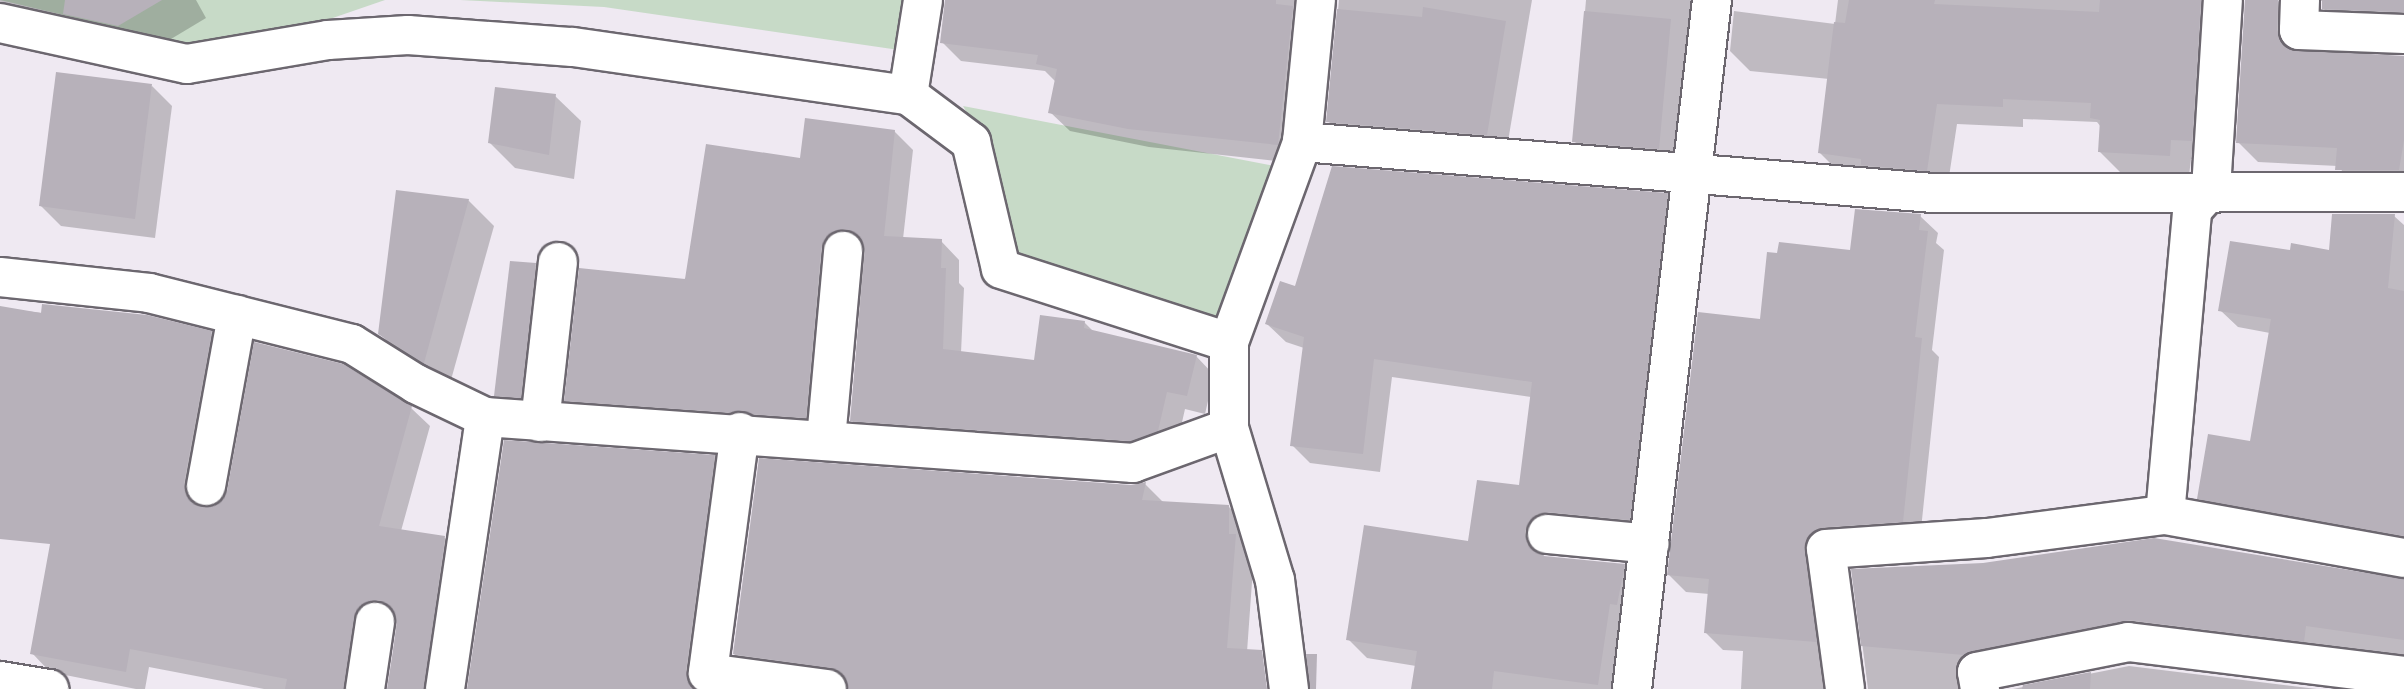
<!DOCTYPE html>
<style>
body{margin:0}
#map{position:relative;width:2404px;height:689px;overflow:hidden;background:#efe9f2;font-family:Inter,sans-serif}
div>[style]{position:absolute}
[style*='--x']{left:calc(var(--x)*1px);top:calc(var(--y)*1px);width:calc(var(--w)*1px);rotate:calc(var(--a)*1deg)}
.green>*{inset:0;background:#c7dac7}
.shadow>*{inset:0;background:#0003}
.building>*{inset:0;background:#b7b1ba}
.roads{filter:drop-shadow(2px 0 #6c676f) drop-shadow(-2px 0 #6c676f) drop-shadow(0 2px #6c676f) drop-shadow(0 -2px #6c676f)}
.minor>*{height:38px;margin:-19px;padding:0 19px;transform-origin:19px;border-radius:19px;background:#fff}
.tertiary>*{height:38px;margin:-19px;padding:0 19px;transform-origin:19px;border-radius:19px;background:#fff}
span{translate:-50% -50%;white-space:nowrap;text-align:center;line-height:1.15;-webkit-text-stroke:6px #fcf6ff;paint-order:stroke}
</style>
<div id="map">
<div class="green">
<div style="clip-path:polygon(0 0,385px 0,324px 21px,186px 44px)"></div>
<div style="clip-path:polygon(460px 0,907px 0,899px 50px,604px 7px)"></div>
<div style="clip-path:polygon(963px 106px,1274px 166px,1225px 322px,1010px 256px,995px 161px)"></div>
</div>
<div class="shadow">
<div style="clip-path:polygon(0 0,196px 0,206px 18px,146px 54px,0 19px)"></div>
<div style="clip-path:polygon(948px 0,1325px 0,1296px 163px,1149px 147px,1070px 131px,1050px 112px,1056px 82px,1045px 71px,961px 61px,942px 42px)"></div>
<div style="clip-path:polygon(1532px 0,1506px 153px,1347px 141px,1328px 121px,1339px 0)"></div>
<div style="clip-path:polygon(1586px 0,1695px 0,1679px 168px,1594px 161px,1574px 141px)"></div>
<div style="clip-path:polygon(1838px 0,2240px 0,2212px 160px,2191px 159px,2189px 176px,2120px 172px,2099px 151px,2101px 127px,2097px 122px,2023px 119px,2023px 127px,1957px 124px,1947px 190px,1840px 173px,1820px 153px,1829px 79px,1750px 71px,1730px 51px,1734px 11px,1835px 24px)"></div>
<div style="clip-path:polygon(2246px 0,2275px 0,2275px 7px,2279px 0,2404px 0,2404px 33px,2344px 29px,2323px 8px,2322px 1px,2310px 1px,2298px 19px,2297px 51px,2404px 57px,2404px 190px,2358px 190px,2338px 166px,2258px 162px,2238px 142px)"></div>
<div style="clip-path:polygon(152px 86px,172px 106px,155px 238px,61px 226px,41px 206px)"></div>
<div style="clip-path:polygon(555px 96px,581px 121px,574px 179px,515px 168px,489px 142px)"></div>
<div style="clip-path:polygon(894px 131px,913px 150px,903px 239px,941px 241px,959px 260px,959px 283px,964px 288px,961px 353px,1036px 362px,1084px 322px,1094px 332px,1196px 356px,1214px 375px,1205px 414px,1185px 409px,1176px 449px,870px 439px,851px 420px,864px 247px,844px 256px,824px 436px,585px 419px,566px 400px,801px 160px)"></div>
<div style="clip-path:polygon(1667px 195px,1685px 214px,1648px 538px,1543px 550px,1544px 557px,1624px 565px,1642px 584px,1618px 689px,1413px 689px,1416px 666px,1367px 658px,1348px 639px,1469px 543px,1520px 487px,1531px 397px,1392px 377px,1380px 472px,1310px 463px,1292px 445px,1304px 348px,1286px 342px,1267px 324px,1296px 288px)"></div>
<div style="clip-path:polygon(468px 200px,494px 226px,449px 387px,406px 360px,380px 334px)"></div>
<div style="clip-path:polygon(1920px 216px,1938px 233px,1936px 243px,1944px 250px,1932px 350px,1939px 357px,1920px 539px,1842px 544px,1837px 689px,1741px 689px,1743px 651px,1723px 650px,1706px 633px,1709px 594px,1686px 592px,1669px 575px,1761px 321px,1852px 252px)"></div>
<div style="clip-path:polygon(2394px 216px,2404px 225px,2404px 549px,2216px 515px,2199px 498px,2251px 443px,2270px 333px,2238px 327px,2220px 310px,2291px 252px,2330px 252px)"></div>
<div style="clip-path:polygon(535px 265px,561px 291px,522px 421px,496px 395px)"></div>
<div style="clip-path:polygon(0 308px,211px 333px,230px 352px,203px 509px,215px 508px,411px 408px,430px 426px,401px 531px,445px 538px,463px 556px,444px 689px,389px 689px,397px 618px,376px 626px,367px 689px,264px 689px,149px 667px,145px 689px,136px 689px,50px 672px,32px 653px,55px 525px,0 515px)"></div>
<div style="clip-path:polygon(714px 457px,733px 476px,707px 689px,469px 689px)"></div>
<div style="clip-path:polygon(1145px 484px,1164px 503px,1229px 507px,1247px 525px,1254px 554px,1247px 652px,1263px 689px,849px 689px,753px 672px,734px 654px)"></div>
<div style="clip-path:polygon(1853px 571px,2404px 580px,2404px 671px,2149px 637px,1974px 689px,1868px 689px)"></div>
<div style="clip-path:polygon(2129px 666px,2317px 689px,2013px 689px)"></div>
</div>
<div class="building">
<div style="clip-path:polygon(65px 0,162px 0,118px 26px,63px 14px)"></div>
<div style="clip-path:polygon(945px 0,1276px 0,1276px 4px,1293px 6px,1278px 145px,1128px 129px,1048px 113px,1057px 69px,1036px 64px,1038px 55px,940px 43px)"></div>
<div style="clip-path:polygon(1849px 0,1935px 0,1934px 4px,2099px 12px,2100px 0,2201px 0,2192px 141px,2171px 140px,2170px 156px,2098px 152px,2100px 120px,2090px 118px,2091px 103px,2003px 99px,2003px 107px,1937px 104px,1927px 171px,1861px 165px,1861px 159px,1818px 153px,1834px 22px,1845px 23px)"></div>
<div style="clip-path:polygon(2245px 0,2278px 0,2277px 30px,2288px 49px,2404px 56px,2404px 140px,2399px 170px,2335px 170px,2337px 148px,2236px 143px)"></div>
<div style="clip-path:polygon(2322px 0,2404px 0,2404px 12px,2322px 9px)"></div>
<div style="clip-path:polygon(1423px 7px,1506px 21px,1487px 135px,1326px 122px,1337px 9px,1422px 17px)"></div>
<div style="clip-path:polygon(1584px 11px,1671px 19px,1659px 149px,1572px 142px)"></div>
<div style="clip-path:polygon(56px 72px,152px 84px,135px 219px,39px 206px)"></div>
<div style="clip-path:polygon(495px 87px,556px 94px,549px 155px,488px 143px)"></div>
<div style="clip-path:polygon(805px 118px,895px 130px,884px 236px,942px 239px,941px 268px,946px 268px,943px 349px,1034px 360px,1040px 315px,1085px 321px,1084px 328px,1197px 355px,1187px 396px,1167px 392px,1158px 431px,1130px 441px,850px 421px,865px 252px,856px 234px,844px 229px,826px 238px,821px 249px,806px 418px,564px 401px,579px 268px,685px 279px,706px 144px,800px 158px)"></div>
<div style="clip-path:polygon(1332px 166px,1668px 193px,1630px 520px,1548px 512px,1537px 514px,1525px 531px,1527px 544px,1544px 556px,1625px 564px,1617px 605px,1610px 604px,1598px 685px,1494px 671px,1492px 689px,1411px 689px,1417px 651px,1346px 640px,1364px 525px,1468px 541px,1477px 480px,1519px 485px,1532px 382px,1374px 359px,1363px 454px,1290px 446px,1304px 337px,1265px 324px,1280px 281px,1295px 286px)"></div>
<div style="clip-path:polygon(396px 190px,469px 199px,424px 363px,378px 334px)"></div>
<div style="clip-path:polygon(1855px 209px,1921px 214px,1919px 230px,1928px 231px,1915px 337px,1922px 338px,1903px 522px,1825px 527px,1806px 540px,1817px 642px,1704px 633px,1709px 579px,1667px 575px,1698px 312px,1760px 319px,1767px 252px,1777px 253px,1779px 242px,1850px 250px)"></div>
<div style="clip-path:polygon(2332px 214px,2395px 214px,2388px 288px,2404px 291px,2404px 536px,2197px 499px,2208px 434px,2250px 441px,2271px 319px,2218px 311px,2230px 241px,2290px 250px,2291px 243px,2329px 250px)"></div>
<div style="clip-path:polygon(510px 261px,536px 263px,521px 398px,494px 396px)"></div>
<div style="clip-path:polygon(42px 304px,147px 315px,212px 331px,184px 482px,186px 494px,201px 507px,214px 506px,227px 491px,254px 342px,343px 364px,412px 406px,379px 526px,445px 536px,424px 689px,387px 689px,397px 625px,389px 605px,378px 600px,358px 608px,354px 618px,344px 689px,285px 689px,287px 679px,130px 649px,126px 672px,30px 654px,50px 544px,0 539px,0 306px,41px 313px)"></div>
<div style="clip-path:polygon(504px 440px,715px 455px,686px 670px,694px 689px,467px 689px)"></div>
<div style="clip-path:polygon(759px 458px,1131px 485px,1146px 482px,1142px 500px,1229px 505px,1229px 534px,1236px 534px,1227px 648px,1262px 650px,1267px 689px,848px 689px,841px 672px,831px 668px,733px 654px)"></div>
<div style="clip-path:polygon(2154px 538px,2404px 579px,2404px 640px,2306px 626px,2304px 642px,2130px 620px,1964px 655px,1861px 646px,1851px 569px,1983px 563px)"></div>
<div style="clip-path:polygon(1306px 654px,1317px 654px,1316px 689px,1310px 689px)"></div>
<div style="clip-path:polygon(2091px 672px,2090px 689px,2022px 689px,2023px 685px)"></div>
</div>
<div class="roads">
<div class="minor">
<div style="--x:2300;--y:0;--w:30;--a:92"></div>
<div style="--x:2299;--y:30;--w:105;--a:2.2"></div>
<div style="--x:0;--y:23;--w:191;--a:12.4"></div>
<div style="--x:187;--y:64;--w:143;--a:-9.7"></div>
<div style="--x:328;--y:40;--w:80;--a:-3.6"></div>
<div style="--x:408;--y:35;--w:165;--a:4.2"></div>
<div style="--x:573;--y:47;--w:338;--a:8.2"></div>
<div style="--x:908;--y:95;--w:96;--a:-81"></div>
<div style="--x:908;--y:95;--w:79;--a:36.7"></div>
<div style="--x:971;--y:142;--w:130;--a:76.7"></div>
<div style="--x:1001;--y:269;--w:239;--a:17.8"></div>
<div style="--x:1302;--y:142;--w:143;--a:-84.4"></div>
<div style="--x:0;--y:277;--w:150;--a:6.1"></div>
<div style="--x:149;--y:293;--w:209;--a:14.1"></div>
<div style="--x:352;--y:344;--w:75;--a:32"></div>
<div style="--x:416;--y:384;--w:76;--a:25.6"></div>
<div style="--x:485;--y:417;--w:650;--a:4.06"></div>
<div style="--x:1133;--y:463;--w:102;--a:-20"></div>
<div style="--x:1229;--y:428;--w:86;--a:-90"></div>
<div style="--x:1229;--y:342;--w:213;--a:-69.9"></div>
<div style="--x:1302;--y:142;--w:633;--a:4.62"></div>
<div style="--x:1933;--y:193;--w:471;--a:-0.1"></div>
<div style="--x:540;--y:422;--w:161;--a:-83.6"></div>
<div style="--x:1229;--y:428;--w:159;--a:73.2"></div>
<div style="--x:1275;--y:580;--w:110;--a:82.7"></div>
<div style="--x:740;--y:432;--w:243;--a:97.6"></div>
<div style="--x:708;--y:673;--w:120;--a:7.7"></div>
<div style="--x:826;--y:439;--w:189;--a:-84.8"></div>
<div style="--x:206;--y:486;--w:174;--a:-79.7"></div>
<div style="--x:2165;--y:515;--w:243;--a:10.2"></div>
<div style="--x:1547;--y:534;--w:103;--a:5.5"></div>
<div style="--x:365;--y:689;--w:68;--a:-81.5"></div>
<div style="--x:445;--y:689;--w:275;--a:-81.6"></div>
<div style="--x:1632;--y:689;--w:694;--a:-83.38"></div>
<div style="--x:1845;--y:689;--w:141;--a:-97.7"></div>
<div style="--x:1826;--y:549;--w:161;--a:-3.9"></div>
<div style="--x:1987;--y:538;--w:179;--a:-7.4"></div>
<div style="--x:2165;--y:515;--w:306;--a:-84.9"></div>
<div style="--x:2192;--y:210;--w:28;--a:-48"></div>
<div style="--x:2211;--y:189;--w:189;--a:-86.4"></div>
<div style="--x:1980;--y:689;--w:17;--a:-100"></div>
<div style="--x:1977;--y:672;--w:154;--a:-11.2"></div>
<div style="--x:2128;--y:642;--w:278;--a:7"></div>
</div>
<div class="tertiary">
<div style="--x:0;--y:681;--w:50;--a:9.3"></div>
</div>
</div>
</div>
